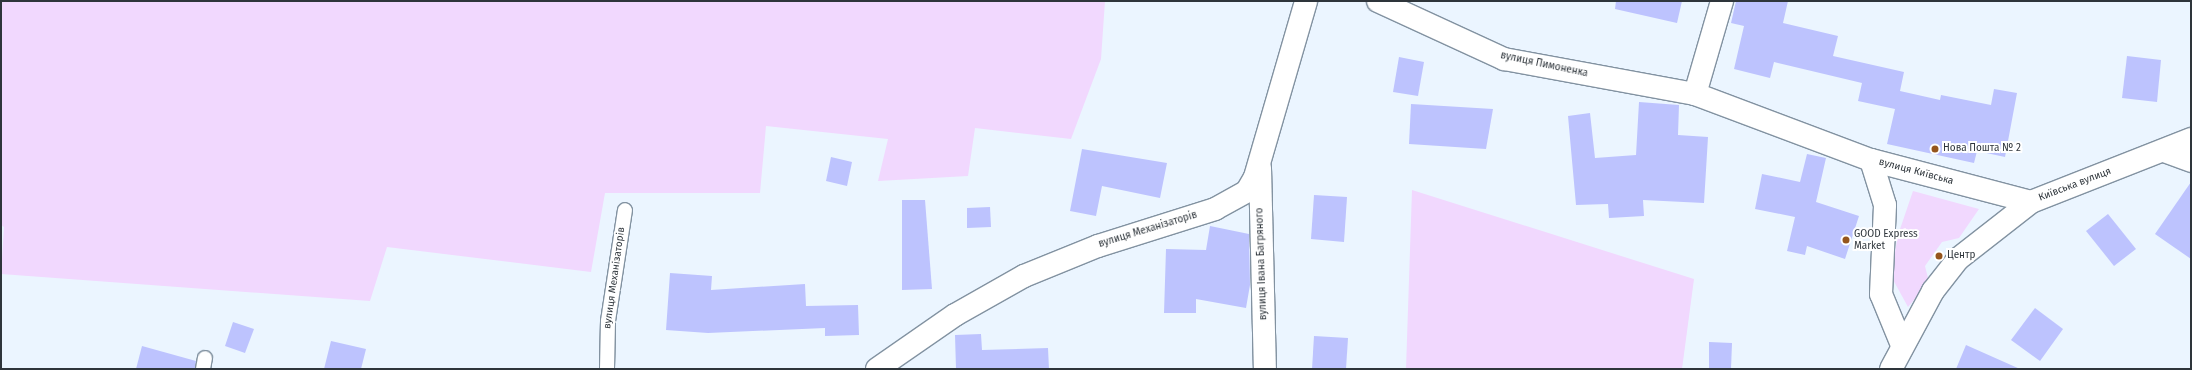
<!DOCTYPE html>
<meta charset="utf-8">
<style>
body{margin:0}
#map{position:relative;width:2192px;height:370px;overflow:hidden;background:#ebf5ff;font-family:"Fira Sans",sans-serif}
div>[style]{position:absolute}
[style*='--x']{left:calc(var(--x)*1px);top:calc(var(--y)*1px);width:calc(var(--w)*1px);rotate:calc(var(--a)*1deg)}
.green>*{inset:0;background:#f1d8fe}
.building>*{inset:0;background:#bdc3fe}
.roads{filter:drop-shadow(1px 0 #8292a1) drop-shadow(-1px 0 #8292a1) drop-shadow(0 1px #8292a1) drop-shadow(0 -1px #8292a1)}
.service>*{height:14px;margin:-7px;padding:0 7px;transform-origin:7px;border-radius:7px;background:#fff}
.minor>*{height:22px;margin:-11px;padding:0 11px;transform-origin:11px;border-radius:11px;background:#fff}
.tertiary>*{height:22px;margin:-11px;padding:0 11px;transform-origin:11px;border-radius:11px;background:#fff}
.dots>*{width:11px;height:11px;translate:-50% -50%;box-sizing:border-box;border:2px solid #fff;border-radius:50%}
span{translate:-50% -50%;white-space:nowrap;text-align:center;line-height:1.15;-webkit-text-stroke:4px #fff;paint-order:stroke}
.street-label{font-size:10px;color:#2e353b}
.poi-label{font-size:10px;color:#2e353b}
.left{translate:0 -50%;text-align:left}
.frame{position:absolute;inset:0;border:2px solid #2e353b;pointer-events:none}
</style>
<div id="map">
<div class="green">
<div style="clip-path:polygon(1px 1px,1105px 1px,1101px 59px,1071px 139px,975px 128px,968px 176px,878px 181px,888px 139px,766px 126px,760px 193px,605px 193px,591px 272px,387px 247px,370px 301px,1px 274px,4px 227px,1px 225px)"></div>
<div style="clip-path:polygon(1412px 190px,1694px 279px,1682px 369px,1406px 369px)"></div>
<div style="clip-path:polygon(1913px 191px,1979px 209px,1959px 238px,1942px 242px,1925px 266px,1929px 282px,1908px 307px,1891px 276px,1898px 235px)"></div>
</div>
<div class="building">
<div style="clip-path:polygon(1616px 1px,1682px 1px,1677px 23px,1615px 9px)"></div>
<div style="clip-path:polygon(1736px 1px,1788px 1px,1783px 23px,1838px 36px,1833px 56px,1904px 72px,1900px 91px,1940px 100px,1941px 95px,1991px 105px,1994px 89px,2017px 93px,2005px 157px,1977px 151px,1974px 163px,1887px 144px,1895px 109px,1858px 101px,1862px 83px,1774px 62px,1770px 78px,1734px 69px,1744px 26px,1731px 23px)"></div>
<div style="clip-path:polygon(2127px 56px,2161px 60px,2157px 102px,2122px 98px)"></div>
<div style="clip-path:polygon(1399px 57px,1424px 62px,1418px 96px,1393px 92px)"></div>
<div style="clip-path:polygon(1639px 102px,1679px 105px,1678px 135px,1708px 137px,1704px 203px,1643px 200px,1644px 216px,1609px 218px,1608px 204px,1576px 205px,1568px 116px,1590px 113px,1595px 158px,1636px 155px)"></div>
<div style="clip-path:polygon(1411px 104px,1493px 109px,1486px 149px,1409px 144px)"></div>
<div style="clip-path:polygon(1082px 149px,1167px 163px,1160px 198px,1102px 186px,1096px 216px,1070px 211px)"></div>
<div style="clip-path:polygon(1807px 154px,1826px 158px,1816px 202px,1859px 216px,1845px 259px,1807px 246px,1805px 255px,1787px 251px,1795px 217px,1755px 209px,1762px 174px,1800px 182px)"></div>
<div style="clip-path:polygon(831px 157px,852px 162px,847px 186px,826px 181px)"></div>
<div style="clip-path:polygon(2191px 182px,2191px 259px,2155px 234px)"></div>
<div style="clip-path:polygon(1314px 195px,1347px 197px,1344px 242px,1311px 239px)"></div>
<div style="clip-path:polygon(902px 200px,925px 200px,932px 289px,902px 290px)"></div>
<div style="clip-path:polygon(990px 207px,991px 227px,967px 228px,967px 208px)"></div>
<div style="clip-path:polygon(2108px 214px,2136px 249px,2114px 266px,2086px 231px)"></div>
<div style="clip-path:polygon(1210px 226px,1249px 234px,1250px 285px,1246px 308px,1196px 299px,1196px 313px,1164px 313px,1166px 249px,1206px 250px)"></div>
<div style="clip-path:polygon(670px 273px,712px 276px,711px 290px,805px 284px,806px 306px,858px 305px,859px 335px,825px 336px,825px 328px,708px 333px,666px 330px)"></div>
<div style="clip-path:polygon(2035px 308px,2063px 329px,2040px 361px,2011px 340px)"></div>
<div style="clip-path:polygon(233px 322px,254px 329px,245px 353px,225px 346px)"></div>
<div style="clip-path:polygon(981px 334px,982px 350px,1048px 348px,1049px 369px,956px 369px,955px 335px)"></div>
<div style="clip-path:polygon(1314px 336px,1348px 338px,1346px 369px,1312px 369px)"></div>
<div style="clip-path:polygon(331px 341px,366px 349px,361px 369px,324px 369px)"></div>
<div style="clip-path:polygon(1709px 342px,1732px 343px,1731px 369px,1709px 369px)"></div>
<div style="clip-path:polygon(1966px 345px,2020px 369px,1956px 369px)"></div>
<div style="clip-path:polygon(142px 346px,196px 361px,195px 369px,136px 369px)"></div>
</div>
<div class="roads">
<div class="service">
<div style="--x:203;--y:369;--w:11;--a:-80"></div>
<div style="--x:607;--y:369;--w:48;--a:-88.8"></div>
<div style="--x:608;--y:321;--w:112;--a:-81.3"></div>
</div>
<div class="minor">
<div style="--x:1378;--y:1;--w:139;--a:24.7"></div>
<div style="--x:1504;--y:59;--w:194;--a:10.4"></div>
<div style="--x:1695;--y:94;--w:188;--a:20.6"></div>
<div style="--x:1695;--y:94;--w:97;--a:-73.8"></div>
<div style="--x:2164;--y:151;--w:29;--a:20"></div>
<div style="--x:1260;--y:168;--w:201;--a:88.6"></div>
<div style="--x:1902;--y:345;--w:55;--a:-112.4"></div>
<div style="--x:1881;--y:294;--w:89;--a:-87.4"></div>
<div style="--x:1885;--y:205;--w:47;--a:-107.3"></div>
<div style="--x:1871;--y:160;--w:165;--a:14.7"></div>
<div style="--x:877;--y:369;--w:95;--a:-34.7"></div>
<div style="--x:955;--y:315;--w:79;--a:-29.5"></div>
<div style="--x:1024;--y:276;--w:80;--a:-22.1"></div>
<div style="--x:1098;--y:246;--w:123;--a:-17.5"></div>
<div style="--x:1215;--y:209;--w:37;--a:-29"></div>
<div style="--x:1247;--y:191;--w:16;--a:-60"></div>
<div style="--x:1255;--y:177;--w:183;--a:-73.8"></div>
</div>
<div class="tertiary">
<div style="--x:1891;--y:369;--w:89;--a:-61.7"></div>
<div style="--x:1933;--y:291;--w:41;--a:-52"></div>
<div style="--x:1958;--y:259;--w:93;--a:-38"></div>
<div style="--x:2031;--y:202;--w:172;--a:-21.5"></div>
</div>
</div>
<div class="dots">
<div style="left:1935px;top:149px;background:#95551d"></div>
<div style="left:1846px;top:240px;background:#95551d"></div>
<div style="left:1939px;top:256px;background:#95551d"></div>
</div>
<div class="street-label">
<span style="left:1544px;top:65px;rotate:12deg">вулиця Пимоненка</span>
<span style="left:1916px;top:172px;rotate:15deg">вулиця Київська</span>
<span style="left:2075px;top:185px;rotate:-21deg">Київська вулиця</span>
<span style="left:1148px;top:230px;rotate:-17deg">вулиця Механізаторів</span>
<span style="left:1262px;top:264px;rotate:-92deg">вулиця Івана Багряного</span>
<span style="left:615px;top:278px;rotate:-82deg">вулиця Механізаторів</span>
</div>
<div class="poi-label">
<span class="left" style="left:1943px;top:149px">Нова Пошта № 2</span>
<span class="left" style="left:1854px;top:240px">GOOD Express<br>Market</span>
<span class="left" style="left:1947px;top:256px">Центр</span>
</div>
<div class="frame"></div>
</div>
